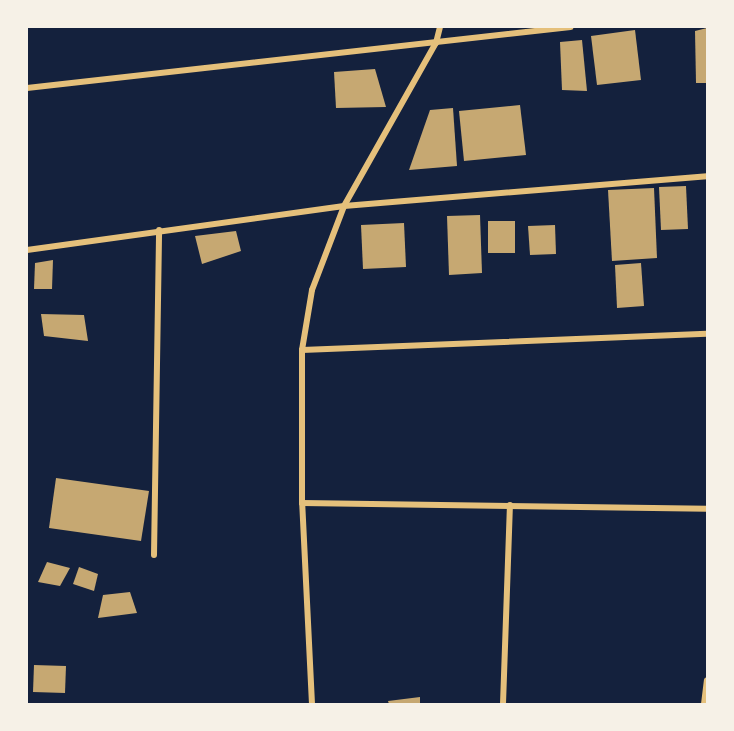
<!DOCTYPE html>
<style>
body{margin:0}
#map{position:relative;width:734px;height:731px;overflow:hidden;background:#14213d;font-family:"Archivo Narrow",sans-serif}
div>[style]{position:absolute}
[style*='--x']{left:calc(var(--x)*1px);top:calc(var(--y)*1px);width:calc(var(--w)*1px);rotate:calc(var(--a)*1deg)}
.building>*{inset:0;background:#c6a872}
.minor>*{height:6px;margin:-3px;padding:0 3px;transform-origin:3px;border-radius:3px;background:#e5c07b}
span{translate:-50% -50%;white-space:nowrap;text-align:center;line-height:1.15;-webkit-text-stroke:4.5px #f6f1e7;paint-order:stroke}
.frame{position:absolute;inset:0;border:28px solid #f6f1e7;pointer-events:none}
</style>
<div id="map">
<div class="building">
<div style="clip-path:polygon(707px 28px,707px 83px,696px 83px,695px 31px)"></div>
<div style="clip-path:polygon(635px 30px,641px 80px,597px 85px,591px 36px)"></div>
<div style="clip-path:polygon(582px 40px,587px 91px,562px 90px,560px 42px)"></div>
<div style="clip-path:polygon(375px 69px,386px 107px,336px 108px,334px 72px)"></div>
<div style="clip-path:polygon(520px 105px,526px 155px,464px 161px,459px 111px)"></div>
<div style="clip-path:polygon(453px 108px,457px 166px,409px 170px,430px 110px)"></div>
<div style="clip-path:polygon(686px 186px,688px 229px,661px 230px,659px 187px)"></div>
<div style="clip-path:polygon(654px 188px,657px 258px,612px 261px,608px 190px)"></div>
<div style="clip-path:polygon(480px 215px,482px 273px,449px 275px,447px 216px)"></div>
<div style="clip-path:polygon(488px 221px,515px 221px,515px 253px,488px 253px)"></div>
<div style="clip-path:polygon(404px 223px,406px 267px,363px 269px,361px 225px)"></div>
<div style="clip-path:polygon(555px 225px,556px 254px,530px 255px,528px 226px)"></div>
<div style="clip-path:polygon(236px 231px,241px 251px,202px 264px,195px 236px)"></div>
<div style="clip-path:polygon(53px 260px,52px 289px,34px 289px,35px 263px)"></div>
<div style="clip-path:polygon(641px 263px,644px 306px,617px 308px,615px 265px)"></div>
<div style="clip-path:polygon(41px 314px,84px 315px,88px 341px,44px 336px)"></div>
<div style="clip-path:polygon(56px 478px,149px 491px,141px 541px,49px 528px)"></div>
<div style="clip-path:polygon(47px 562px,70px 568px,60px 586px,38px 582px)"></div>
<div style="clip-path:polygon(79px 567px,98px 574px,94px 591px,73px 584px)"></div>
<div style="clip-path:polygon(130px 592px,137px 613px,98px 618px,103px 595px)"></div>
<div style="clip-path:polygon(34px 665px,66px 666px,65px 693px,33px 692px)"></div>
<div style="clip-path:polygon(420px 697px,420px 704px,389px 704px,388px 701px)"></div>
</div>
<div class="minor">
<div style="--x:27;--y:88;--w:547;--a:-6.4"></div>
<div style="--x:27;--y:250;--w:320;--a:-7.9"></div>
<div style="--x:344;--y:206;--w:364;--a:-4.7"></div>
<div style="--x:302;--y:350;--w:405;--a:-2.3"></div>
<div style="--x:302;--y:503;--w:405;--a:0.8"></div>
<div style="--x:154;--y:555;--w:325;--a:-89.1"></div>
<div style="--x:312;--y:704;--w:201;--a:-92.8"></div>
<div style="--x:302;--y:503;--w:153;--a:-90"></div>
<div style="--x:302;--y:350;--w:61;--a:-80.5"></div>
<div style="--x:312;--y:290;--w:90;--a:-69.1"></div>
<div style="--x:344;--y:206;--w:187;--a:-60.6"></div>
<div style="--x:436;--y:43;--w:16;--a:-76"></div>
<div style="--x:503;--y:704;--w:199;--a:-88"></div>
<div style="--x:704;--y:704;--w:24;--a:-83"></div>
</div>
<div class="frame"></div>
</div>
